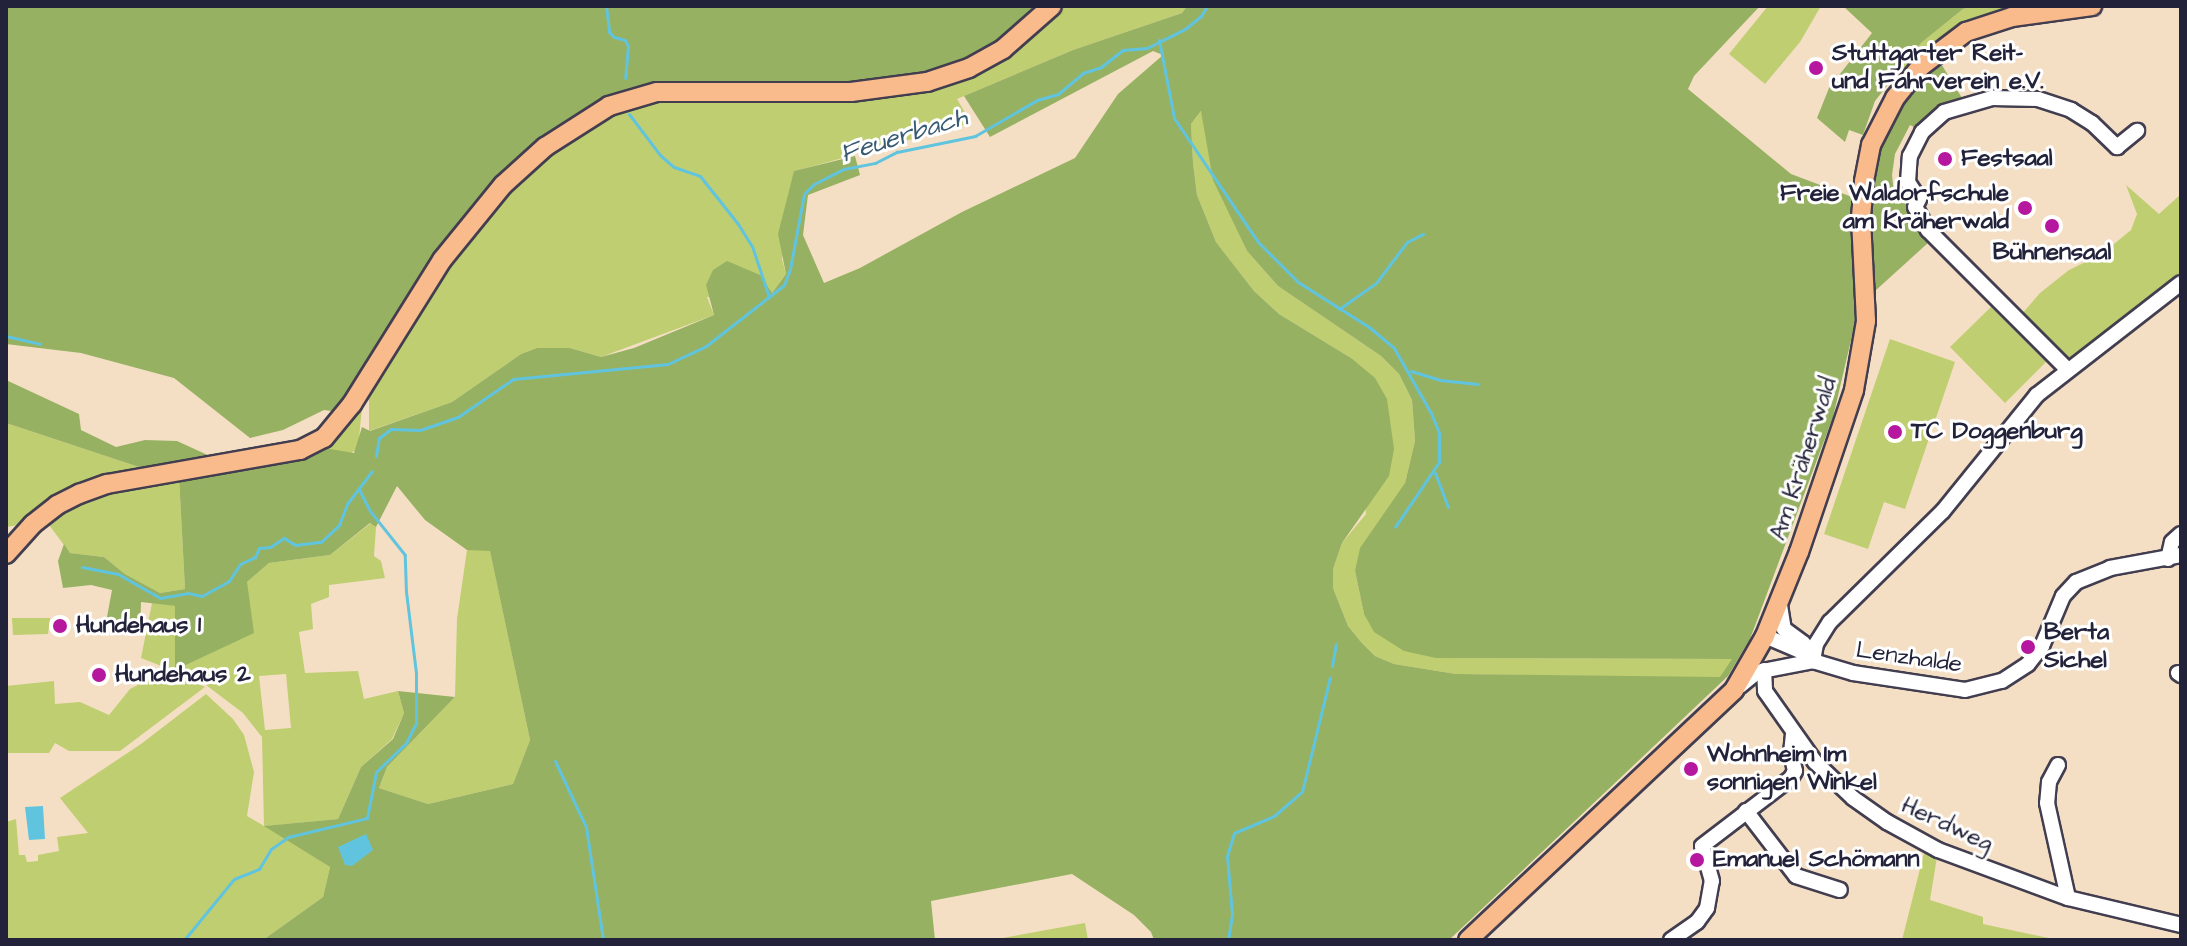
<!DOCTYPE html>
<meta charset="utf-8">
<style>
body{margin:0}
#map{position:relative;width:2187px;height:946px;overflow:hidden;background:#f4dfc4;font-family:"Architects Daughter",sans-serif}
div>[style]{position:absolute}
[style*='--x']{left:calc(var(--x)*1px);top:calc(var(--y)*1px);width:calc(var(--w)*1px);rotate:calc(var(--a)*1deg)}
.green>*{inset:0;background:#bfce70}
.forest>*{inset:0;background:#97b162}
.water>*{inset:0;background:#61c4df}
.stream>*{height:3px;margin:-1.5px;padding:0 1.5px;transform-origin:1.5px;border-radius:1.5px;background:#61c4df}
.roads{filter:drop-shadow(2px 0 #423e50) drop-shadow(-2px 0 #423e50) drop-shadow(0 2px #423e50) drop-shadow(0 -2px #423e50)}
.minor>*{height:14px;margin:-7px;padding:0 7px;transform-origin:7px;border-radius:7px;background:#fff}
.major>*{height:18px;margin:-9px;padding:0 9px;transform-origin:9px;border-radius:9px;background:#fabb8c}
.dots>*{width:22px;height:22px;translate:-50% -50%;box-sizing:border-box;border:4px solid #fff;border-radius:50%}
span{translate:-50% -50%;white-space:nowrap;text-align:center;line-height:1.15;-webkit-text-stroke:6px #fff;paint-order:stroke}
.poi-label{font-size:24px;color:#22223b;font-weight:700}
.left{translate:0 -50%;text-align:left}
.right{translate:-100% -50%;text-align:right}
.street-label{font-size:24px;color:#22223b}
.water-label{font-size:26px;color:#385b74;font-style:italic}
.frame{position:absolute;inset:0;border:8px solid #22223b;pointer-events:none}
</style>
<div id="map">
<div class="green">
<div style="clip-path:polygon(1058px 6px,1187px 6px,1182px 13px,1073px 50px,957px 99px,971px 123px,795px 171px,782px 259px,786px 274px,772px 293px,707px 297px,714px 315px,601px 357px,570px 348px,537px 348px,521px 354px,452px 402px,369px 431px,369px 386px,434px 283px,527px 167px,621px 106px)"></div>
<div style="clip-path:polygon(1768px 6px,1821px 6px,1800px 42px,1765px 84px,1729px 54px)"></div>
<div style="clip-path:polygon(1974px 6px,2019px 6px,1981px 15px,1961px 25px,1934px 41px,1902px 73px,1899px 71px,1921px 43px,1963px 9px)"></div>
<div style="clip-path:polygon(1202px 110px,1214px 180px,1247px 251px,1278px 286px,1381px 356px,1399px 374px,1412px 400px,1415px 441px,1405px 483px,1355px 571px,1364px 614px,1436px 658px,1733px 659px,1720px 678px,1456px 674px,1394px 664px,1375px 656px,1361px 642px,1348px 626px,1333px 588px,1333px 569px,1342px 543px,1366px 514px,1351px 358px,1279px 314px,1254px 291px,1216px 242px,1197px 195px,1193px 163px,1191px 124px)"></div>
<div style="clip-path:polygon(2126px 185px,2159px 214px,2181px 194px,2181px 279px,2068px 368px,2021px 315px,2040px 293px,2069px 270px,2102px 254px,2131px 230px,2137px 214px)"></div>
<div style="clip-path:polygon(1991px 307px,2046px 362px,2005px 403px,1950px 347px)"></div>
<div style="clip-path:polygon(1890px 339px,1955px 362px,1905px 509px,1884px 502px,1868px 549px,1824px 534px)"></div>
<div style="clip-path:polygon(363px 396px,358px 449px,349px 454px,325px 449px,325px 445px)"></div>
<div style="clip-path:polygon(6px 423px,148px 470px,27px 518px,19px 525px,6px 527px)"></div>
<div style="clip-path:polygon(179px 477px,185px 589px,160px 593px,125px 574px,104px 557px,70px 553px,49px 525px,85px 499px,116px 488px)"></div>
<div style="clip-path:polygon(evenodd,371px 523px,376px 527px,374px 556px,381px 561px,385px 578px,329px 585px,329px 597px,311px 604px,313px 629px,299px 632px,305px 673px,358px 671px,364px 699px,398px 691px,404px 713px,392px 739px,361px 767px,338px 819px,266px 826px,330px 867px,323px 897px,263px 940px,6px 940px,6px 822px,16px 819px,19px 855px,25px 855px,27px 862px,38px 861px,38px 855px,59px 851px,57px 837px,88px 833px,60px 798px,141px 744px,206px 694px,233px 719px,244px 735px,254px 772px,247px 816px,264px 826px,262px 737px,243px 713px,202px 682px,141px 658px,152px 603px,176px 606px,176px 669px,247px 582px,269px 563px,330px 555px,371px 523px,286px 674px,291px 728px,265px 730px,259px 676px,286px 674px)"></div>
<div style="clip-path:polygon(467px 550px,490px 550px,530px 740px,513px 784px,428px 804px,379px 788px,387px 767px,455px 697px,457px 619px)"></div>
<div style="clip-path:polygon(12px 618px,50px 618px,48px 634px,13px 635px)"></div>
<div style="clip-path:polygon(163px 668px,205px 687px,120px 751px,69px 751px,55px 743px,49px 753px,6px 753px,6px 686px,54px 681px,55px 704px,80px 702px,109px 715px,130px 689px,156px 676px)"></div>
<div style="clip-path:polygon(1924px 853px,1937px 857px,1930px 900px,1983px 917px,1983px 924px,2058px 940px,1902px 940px)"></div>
<div style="clip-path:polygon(1085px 923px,1088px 940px,992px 940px)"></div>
</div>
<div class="forest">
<div style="clip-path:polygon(6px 6px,1042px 6px,1021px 30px,954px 67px,902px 80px,822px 87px,644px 87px,521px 163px,339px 412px,324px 410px,283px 430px,250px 438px,174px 378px,81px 353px,6px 344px)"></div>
<div style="clip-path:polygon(evenodd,1187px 6px,1760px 6px,1694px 76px,1688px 89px,1791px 174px,1852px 197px,1855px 323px,1833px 417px,1750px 639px,1728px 676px,1449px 940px,1154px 940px,1151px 932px,1134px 915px,1072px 874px,931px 901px,935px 940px,263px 940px,323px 897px,330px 867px,264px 826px,338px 819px,361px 767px,393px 739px,404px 713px,398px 691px,455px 697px,387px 767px,379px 788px,428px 804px,513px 784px,530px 740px,490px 551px,467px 550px,425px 520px,397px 486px,376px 527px,370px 523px,330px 555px,269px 563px,247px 582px,254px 633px,175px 670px,175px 606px,141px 602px,140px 633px,107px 617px,112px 590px,91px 585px,63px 588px,58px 561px,64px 544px,70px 553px,104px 557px,125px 574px,160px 593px,185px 589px,179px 477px,277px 461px,324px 448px,354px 453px,362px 427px,370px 431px,452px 402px,521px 354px,537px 348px,570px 348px,601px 357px,634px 348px,714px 315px,706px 285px,713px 270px,727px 261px,760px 275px,772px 293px,786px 274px,778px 234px,794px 171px,855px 156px,860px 175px,808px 195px,803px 235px,824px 283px,860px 268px,962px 212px,1075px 158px,1118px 94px,1163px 55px,1153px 51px,990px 137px,964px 96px,1073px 50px,1182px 13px,1187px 6px,1201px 111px,1213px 180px,1247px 251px,1278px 286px,1381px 356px,1399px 374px,1412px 400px,1415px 441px,1405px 483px,1360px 548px,1355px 571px,1364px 614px,1374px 632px,1404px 651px,1436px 658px,1732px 659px,1720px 677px,1456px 674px,1394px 664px,1375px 656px,1361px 642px,1348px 626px,1333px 588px,1333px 569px,1342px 543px,1389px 476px,1394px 449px,1387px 399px,1375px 378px,1351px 358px,1279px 314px,1254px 291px,1216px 242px,1197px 195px,1193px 163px,1191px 124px,1201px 111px)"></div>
<div style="clip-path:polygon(1843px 6px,1974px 6px,1963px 9px,1921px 43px,1875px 101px,1863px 135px,1849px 130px,1845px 142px,1817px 118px,1829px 88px,1872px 33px)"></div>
<div style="clip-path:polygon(1940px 62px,1962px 98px,1932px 114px,1918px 129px,1910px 125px,1895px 154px,1892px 175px,1895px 204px,1909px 202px,1929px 242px,1875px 291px,1870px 202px,1877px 156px,1897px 111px)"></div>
<div style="clip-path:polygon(6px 380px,79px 414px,81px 430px,116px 447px,145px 440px,177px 441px,212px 457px,148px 470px,6px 423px)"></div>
</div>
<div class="water">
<div style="clip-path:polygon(43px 806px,45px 839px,29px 840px,25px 807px)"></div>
<div style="clip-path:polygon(366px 834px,373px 850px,352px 866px,345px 865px,338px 847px)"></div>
</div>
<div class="stream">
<div style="--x:606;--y:6;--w:26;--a:83"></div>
<div style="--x:609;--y:32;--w:7;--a:45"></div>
<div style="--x:614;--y:37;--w:11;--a:15"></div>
<div style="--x:625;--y:40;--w:7;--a:63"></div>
<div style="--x:628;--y:46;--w:32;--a:95"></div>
<div style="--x:1159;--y:40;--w:79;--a:79.1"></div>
<div style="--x:1174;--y:118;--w:150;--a:55.9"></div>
<div style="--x:1258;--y:242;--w:57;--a:45"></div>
<div style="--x:1298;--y:282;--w:84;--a:32.4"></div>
<div style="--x:1369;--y:327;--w:33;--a:40"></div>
<div style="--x:1394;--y:348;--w:75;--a:60.4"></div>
<div style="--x:1431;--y:413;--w:22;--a:68"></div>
<div style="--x:1439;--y:433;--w:29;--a:90"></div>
<div style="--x:1439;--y:462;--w:78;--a:124.1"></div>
<div style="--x:629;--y:114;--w:51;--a:52.9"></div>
<div style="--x:660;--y:155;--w:18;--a:41"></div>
<div style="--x:674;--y:167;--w:28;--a:19"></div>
<div style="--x:700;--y:176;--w:61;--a:51.6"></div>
<div style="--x:738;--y:224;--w:26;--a:58"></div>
<div style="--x:752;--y:246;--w:54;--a:71.6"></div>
<div style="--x:1339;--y:309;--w:45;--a:-35.1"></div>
<div style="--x:1376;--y:283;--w:51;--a:-52.9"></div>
<div style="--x:1407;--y:242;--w:18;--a:-27"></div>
<div style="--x:6;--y:336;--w:35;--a:13"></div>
<div style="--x:1411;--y:371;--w:30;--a:17"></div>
<div style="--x:1440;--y:380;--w:38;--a:6"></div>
<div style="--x:376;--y:456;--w:18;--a:-81"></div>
<div style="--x:379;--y:438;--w:15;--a:-37"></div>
<div style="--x:391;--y:429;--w:29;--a:2"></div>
<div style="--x:420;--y:430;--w:40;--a:-18.9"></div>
<div style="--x:458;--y:417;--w:67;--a:-34.6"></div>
<div style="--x:513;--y:379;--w:156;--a:-5.5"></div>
<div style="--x:668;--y:364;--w:42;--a:-25.3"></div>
<div style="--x:706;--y:346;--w:99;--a:-38"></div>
<div style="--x:784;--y:285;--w:17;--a:-69"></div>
<div style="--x:790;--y:269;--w:76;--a:-79.4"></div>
<div style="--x:804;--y:194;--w:14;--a:-45"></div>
<div style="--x:814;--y:184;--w:34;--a:-27"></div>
<div style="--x:844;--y:169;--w:32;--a:-11"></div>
<div style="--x:875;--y:163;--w:25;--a:-27"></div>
<div style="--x:897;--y:152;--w:80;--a:-11.6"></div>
<div style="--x:975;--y:136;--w:72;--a:-30.1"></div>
<div style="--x:1037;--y:100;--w:22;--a:-16"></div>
<div style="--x:1058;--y:94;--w:33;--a:-40"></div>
<div style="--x:1083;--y:73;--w:19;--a:-18"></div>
<div style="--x:1101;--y:67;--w:28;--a:-38"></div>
<div style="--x:1123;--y:50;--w:24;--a:-5"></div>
<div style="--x:1147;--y:48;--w:42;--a:-26.6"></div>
<div style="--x:1185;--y:29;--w:21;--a:-39"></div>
<div style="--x:1201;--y:16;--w:12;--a:-59"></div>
<div style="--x:1435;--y:473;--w:36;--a:69"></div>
<div style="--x:82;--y:567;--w:37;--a:11"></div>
<div style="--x:118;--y:574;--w:48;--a:29.7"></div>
<div style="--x:160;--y:598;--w:28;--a:-10"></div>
<div style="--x:188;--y:593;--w:14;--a:12"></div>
<div style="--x:202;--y:596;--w:31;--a:-29"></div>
<div style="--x:229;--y:581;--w:20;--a:-57"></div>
<div style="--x:240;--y:564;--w:17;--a:-25"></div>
<div style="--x:255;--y:557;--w:10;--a:-66"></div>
<div style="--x:259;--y:548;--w:11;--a:-5"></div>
<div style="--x:270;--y:547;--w:17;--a:-33"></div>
<div style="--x:284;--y:538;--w:13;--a:32"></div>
<div style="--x:295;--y:545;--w:26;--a:-7"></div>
<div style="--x:321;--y:542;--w:25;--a:-43"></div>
<div style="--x:339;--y:525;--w:22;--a:-69"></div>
<div style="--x:347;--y:504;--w:41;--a:-52.9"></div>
<div style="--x:1332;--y:666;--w:22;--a:-80"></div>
<div style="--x:555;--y:761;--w:73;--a:64.8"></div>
<div style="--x:586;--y:827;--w:114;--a:81.4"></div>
<div style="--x:184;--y:940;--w:79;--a:-50.7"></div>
<div style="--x:234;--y:879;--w:27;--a:-22"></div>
<div style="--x:259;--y:869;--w:23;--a:-59"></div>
<div style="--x:271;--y:849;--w:21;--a:-35"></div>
<div style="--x:288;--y:837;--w:81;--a:-13.5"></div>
<div style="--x:367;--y:818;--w:47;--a:-78.9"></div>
<div style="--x:376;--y:772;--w:42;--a:-44"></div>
<div style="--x:406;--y:743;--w:22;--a:-63"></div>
<div style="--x:416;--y:723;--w:50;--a:-90"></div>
<div style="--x:416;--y:673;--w:82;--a:-97"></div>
<div style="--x:406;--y:592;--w:37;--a:-92"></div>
<div style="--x:405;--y:555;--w:56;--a:-128.5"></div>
<div style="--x:370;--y:511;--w:25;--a:-117"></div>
<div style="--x:1228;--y:940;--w:26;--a:-81"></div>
<div style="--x:1232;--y:914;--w:58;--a:-94.9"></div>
<div style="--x:1227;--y:856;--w:24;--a:-73"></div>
<div style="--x:1234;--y:833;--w:43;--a:-23"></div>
<div style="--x:1274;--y:816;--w:37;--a:-41"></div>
<div style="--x:1302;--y:792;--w:118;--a:-76.3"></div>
</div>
<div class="roads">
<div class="minor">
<div style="--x:2068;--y:370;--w:198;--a:-135"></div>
<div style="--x:1928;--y:230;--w:26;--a:-119"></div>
<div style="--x:1915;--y:207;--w:9;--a:-63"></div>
<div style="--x:1919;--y:199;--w:20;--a:-123"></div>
<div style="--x:1908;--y:182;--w:26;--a:-86"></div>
<div style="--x:1910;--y:156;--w:27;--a:-63"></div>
<div style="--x:1922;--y:132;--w:30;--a:-42"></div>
<div style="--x:1944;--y:112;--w:50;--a:-16.3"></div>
<div style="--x:1992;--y:98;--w:46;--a:1.2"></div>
<div style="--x:2038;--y:99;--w:35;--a:18"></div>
<div style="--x:2071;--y:110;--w:25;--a:32"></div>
<div style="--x:2092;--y:123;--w:35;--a:44"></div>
<div style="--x:2117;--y:147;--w:26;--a:-39"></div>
<div style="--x:2168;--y:559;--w:17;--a:-77"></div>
<div style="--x:2172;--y:542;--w:12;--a:-42"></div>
<div style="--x:1780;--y:605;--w:24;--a:81"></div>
<div style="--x:1784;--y:629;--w:24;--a:36"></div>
<div style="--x:1803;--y:643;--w:21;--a:61"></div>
<div style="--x:1813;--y:661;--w:42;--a:16.7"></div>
<div style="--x:1853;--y:673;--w:113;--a:8.6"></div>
<div style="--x:1965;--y:690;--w:38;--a:-14"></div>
<div style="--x:2002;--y:681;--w:31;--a:-33"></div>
<div style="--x:2028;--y:664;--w:23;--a:-52"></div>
<div style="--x:2042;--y:646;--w:54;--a:-67.2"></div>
<div style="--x:2063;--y:596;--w:19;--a:-47"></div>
<div style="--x:2076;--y:582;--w:37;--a:-22"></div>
<div style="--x:2110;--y:568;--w:72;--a:-10.4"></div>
<div style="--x:1765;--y:636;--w:46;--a:23.2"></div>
<div style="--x:1813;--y:661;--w:17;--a:-80"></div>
<div style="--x:1816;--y:644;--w:26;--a:-58"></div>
<div style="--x:1830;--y:622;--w:158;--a:-44.5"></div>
<div style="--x:1943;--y:511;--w:149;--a:-51"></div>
<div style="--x:2037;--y:395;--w:182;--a:-37.9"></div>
<div style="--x:1764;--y:670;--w:21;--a:87"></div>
<div style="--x:1765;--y:691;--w:87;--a:54.8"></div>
<div style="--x:1815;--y:762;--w:52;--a:43.5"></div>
<div style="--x:1853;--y:798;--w:42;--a:35.2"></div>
<div style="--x:1887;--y:822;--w:58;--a:28.8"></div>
<div style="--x:1938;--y:850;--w:139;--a:20.3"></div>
<div style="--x:2068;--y:898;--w:116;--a:13.4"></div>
<div style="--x:2178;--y:673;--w:4;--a:34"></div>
<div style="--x:1740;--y:686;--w:22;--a:-39"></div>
<div style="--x:1757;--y:672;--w:57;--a:-11.1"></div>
<div style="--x:2058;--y:765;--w:19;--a:118"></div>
<div style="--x:2049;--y:782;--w:21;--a:95"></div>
<div style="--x:2047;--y:803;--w:97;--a:77.5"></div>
<div style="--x:1746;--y:811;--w:82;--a:52.4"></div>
<div style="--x:1796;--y:876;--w:46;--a:17.7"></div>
<div style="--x:1671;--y:940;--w:32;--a:-35"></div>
<div style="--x:1697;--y:922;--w:17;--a:-54"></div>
<div style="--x:1707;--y:908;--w:27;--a:-80"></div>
<div style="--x:1712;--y:881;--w:36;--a:-106"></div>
<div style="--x:1702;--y:846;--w:112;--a:-37.4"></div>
<div style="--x:1791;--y:778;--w:8;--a:-60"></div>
<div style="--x:1795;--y:771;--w:18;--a:-103"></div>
<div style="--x:1791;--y:753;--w:18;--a:-84"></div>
</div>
<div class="major">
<div style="--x:6;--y:554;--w:40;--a:-48"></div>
<div style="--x:33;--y:524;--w:31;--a:-38"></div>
<div style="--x:57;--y:505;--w:25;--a:-27"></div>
<div style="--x:79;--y:494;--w:30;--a:-20"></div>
<div style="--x:107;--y:484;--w:196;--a:-10"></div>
<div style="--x:300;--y:450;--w:27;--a:-27"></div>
<div style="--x:324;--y:438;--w:44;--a:-50.5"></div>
<div style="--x:352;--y:404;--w:170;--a:-58"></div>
<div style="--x:442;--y:260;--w:97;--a:-50.9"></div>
<div style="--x:503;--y:185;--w:57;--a:-42.1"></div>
<div style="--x:545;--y:147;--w:76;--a:-32.6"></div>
<div style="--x:609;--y:106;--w:50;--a:-16.3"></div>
<div style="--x:657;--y:92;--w:194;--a:0"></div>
<div style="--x:851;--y:92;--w:77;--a:-7.5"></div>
<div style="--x:927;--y:82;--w:44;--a:-18.4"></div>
<div style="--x:969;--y:68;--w:39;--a:-29"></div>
<div style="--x:1003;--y:49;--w:65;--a:-41.3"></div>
<div style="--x:1468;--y:940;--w:365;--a:-43.2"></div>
<div style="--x:1734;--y:690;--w:62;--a:-60.1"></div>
<div style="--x:1765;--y:636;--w:91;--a:-68"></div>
<div style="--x:1799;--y:552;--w:171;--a:-71.2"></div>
<div style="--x:1854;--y:390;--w:70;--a:-80.1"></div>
<div style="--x:1866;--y:321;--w:104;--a:-92.8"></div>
<div style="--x:1861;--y:217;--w:36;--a:-85"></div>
<div style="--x:1864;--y:181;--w:37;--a:-79"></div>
<div style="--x:1871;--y:145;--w:53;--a:-62.9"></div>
<div style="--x:1895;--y:98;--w:40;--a:-51"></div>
<div style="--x:1920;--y:67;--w:58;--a:-37.3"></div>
<div style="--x:1966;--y:32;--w:48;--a:-18.1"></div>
<div style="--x:2012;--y:17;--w:81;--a:-7.8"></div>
</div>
</div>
<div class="dots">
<div style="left:1816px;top:68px;background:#b5179e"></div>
<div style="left:1945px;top:159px;background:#b5179e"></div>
<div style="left:2025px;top:208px;background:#b5179e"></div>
<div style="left:2052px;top:226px;background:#b5179e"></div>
<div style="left:1895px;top:432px;background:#b5179e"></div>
<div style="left:60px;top:626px;background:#b5179e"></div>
<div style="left:2028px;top:647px;background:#b5179e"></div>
<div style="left:99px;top:675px;background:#b5179e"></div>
<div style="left:1691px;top:769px;background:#b5179e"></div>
<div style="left:1697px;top:860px;background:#b5179e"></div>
</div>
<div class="poi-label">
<span class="left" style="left:1832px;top:68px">Stuttgarter Reit-<br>und Fahrverein e.V.</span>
<span class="left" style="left:1961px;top:159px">Festsaal</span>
<span class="right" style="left:2009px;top:208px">Freie Waldorfschule<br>am Kräherwald</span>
<span style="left:2052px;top:253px">Bühnensaal</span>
<span class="left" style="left:1911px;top:432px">TC Doggenburg</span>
<span class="left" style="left:76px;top:626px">Hundehaus 1</span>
<span class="left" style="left:2044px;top:647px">Berta<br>Sichel</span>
<span class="left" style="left:115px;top:675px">Hundehaus 2</span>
<span class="left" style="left:1707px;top:769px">Wohnheim Im<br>sonnigen Winkel</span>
<span class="left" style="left:1713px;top:860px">Emanuel Schömann</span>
</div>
<div class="street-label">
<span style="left:1804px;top:459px;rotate:-72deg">Am Kräherwald</span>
<span style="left:1909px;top:658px;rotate:8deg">Lenzhalde</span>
<span style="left:1947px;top:825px;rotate:25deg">Herdweg</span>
</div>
<div class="water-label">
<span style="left:904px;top:136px;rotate:-17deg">Feuerbach</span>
</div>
<div class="frame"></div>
</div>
